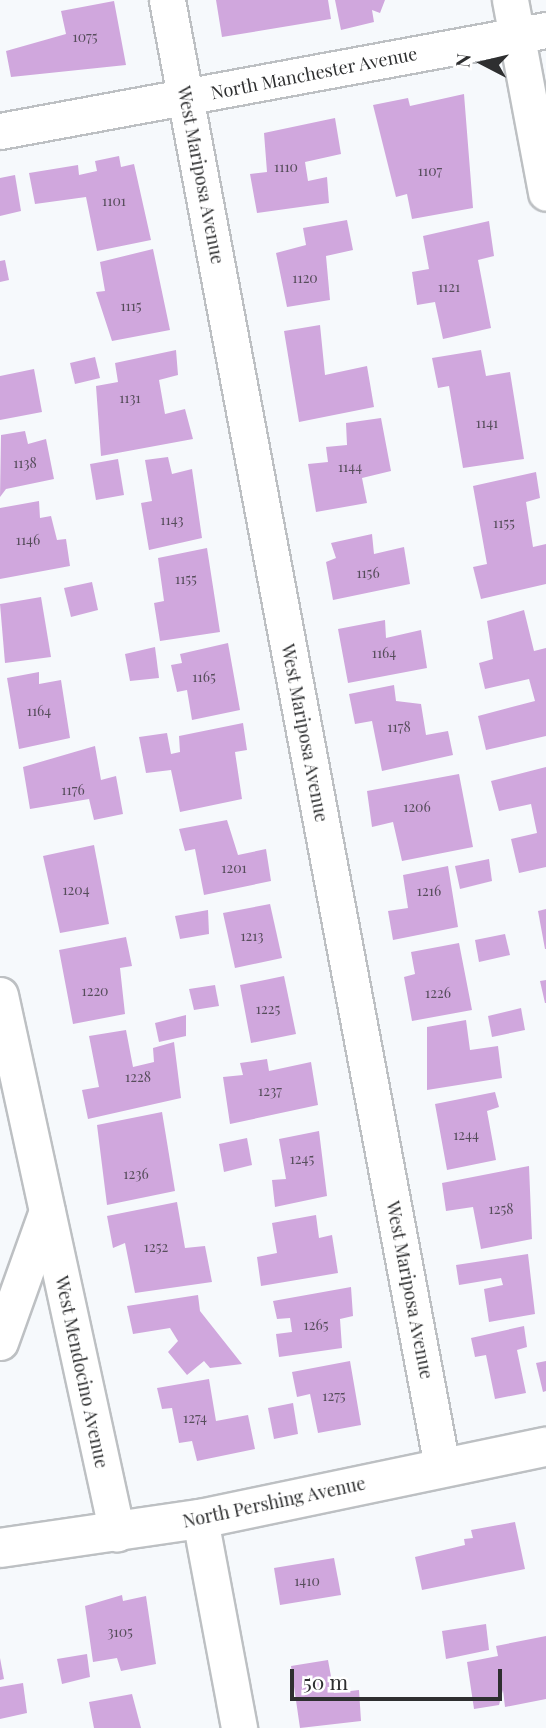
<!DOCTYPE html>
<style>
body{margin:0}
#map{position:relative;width:546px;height:1728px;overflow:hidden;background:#f6f9fc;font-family:"Playfair Display",serif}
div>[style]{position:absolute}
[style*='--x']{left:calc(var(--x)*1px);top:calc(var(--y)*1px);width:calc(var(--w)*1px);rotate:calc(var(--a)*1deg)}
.building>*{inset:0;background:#d0a7dd}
.roads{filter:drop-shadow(2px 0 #bdc0c3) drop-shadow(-2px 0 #bdc0c3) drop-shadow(0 2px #bdc0c3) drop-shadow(0 -2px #bdc0c3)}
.minor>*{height:35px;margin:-17.5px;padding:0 17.5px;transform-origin:17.5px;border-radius:17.5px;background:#fff}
.major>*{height:38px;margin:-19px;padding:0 19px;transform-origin:19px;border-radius:19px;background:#fff}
span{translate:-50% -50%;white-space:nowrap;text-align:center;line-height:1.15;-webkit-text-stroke:6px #fff;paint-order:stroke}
.number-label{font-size:14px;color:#564d5b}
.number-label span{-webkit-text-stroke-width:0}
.street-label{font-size:18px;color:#2e2f30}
.north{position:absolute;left:448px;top:28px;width:70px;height:70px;-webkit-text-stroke:5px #fff;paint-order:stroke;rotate:277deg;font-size:19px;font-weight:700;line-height:28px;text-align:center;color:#2e2f30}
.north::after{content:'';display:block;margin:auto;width:24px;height:32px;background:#2e2f30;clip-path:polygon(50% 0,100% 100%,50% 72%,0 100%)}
.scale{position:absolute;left:290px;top:1669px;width:212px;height:32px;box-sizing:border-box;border:4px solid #2e2f30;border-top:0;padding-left:9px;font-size:21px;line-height:24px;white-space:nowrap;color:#2e2f30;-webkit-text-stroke:5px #fff;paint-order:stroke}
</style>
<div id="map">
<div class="building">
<div style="clip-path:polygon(216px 0,328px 0,331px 19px,222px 37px)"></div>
<div style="clip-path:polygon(335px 0,385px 0,380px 13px,372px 10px,374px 22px,341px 30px)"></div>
<div style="clip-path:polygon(114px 1px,126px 65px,11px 77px,6px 51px,66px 34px,61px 11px)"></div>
<div style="clip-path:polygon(464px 94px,473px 208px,412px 219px,407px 194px,396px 197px,373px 105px,408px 98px,410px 106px)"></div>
<div style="clip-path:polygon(335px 118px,341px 154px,305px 162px,308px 181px,327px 177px,329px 203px,257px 213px,250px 174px,267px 172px,264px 133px)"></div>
<div style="clip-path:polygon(119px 156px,121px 167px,134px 164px,151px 240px,97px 251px,86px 197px,35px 204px,29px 173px,78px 165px,79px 175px,97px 171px,95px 161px)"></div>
<div style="clip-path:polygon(15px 175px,21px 211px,0 216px,0 178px)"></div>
<div style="clip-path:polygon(347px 220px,353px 250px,326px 256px,330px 300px,287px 307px,276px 253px,306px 245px,303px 228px)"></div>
<div style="clip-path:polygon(489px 221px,494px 256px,478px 260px,491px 328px,443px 339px,435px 302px,417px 305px,412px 272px,429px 269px,423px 236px)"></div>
<div style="clip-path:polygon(153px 249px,170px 330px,112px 341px,96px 292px,105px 291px,100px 262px)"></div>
<div style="clip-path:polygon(5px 260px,9px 280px,0 282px,0 261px)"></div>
<div style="clip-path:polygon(320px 325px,325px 375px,367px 366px,374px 407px,299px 422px,284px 331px)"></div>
<div style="clip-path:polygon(176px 350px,178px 375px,159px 380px,165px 414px,185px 409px,193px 439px,101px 456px,96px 386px,118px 382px,115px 363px)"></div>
<div style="clip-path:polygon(481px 350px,486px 376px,510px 372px,524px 459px,463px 468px,449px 386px,438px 388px,432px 358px)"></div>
<div style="clip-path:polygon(95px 357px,100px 378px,75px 384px,70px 363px)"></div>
<div style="clip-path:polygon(34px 369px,42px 412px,0 420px,0 376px)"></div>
<div style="clip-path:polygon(381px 418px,391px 471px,362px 478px,367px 503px,316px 512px,308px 464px,328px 462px,326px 447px,347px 445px,346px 423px)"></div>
<div style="clip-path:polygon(25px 431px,28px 444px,46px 439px,54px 479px,6px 489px,0 497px,1px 435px)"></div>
<div style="clip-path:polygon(168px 457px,172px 474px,192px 469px,202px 538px,149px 550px,141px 503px,152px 501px,145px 460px)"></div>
<div style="clip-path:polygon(118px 459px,124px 495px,96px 500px,90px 464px)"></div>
<div style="clip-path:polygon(536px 472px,540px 498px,526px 502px,533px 547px,546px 544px,546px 584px,481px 599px,473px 567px,487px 564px,473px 486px)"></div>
<div style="clip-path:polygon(39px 501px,40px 518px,51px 516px,57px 540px,66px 539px,70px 566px,0 579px,0 508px)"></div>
<div style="clip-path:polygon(372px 534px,374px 554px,404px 547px,410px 584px,333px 600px,326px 562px,336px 558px,331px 543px)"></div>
<div style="clip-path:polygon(207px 548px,220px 632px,160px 641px,154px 603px,164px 601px,158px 558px)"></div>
<div style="clip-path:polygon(92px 582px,98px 610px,71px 617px,64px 588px)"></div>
<div style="clip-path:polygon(41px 597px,51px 657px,5px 663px,0 604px)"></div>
<div style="clip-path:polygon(524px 610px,534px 651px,546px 648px,546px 736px,486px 750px,478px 716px,535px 701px,529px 679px,485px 689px,479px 663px,493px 659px,487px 621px)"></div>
<div style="clip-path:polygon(385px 620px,386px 638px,421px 630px,427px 668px,348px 683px,338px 629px)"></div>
<div style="clip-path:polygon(228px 643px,240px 710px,192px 720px,187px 690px,177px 692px,171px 665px,182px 663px,180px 654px)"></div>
<div style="clip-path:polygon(155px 647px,159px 678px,130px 681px,125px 654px)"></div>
<div style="clip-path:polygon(39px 672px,39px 684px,61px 680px,70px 738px,19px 749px,7px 678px)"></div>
<div style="clip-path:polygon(394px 685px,396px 701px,421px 704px,426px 735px,448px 731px,453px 755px,382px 771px,372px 721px,355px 724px,349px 694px)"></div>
<div style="clip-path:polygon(243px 723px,247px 750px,235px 752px,242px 799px,180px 812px,171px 770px,146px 773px,139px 737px,167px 733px,171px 754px,180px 752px,179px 736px)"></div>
<div style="clip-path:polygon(95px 746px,101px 780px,116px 776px,123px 814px,94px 820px,89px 799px,30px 809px,23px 767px)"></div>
<div style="clip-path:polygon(546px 767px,546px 867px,519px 873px,511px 839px,537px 833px,531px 804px,499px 811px,491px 781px)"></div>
<div style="clip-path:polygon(459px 774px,473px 847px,402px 861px,393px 822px,372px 827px,367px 791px)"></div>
<div style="clip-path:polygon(227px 820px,238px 855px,266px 849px,271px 881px,204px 895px,195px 849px,185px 851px,179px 829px)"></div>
<div style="clip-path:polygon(94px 845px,109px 924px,60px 933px,43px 856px)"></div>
<div style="clip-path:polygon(489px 859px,492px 881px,460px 889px,455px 866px)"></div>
<div style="clip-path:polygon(448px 866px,458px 927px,393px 940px,388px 911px,408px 908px,403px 875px)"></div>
<div style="clip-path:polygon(270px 904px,282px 958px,235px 968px,223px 913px)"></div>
<div style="clip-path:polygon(546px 909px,546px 949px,545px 949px,538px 911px)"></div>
<div style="clip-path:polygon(208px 910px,209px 934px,180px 939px,175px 916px)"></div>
<div style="clip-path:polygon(505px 934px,510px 955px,479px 962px,475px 940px)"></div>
<div style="clip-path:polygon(126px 937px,132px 966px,120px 968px,125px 1014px,73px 1024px,59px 950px)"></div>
<div style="clip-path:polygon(459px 943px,472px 1010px,412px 1021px,404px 977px,415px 974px,411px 952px)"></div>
<div style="clip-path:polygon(284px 976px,296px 1034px,251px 1043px,240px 985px)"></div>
<div style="clip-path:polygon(546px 980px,546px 1003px,545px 1003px,540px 981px)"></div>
<div style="clip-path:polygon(215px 985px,219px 1006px,194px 1010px,189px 989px)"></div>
<div style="clip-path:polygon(521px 1008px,525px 1030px,492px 1037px,488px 1016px)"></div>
<div style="clip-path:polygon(186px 1015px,186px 1036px,159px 1042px,155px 1023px)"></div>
<div style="clip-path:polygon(466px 1020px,470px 1050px,498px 1046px,502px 1078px,427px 1090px,427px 1027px)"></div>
<div style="clip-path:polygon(126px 1030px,133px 1067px,154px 1062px,153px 1048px,174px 1042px,181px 1098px,88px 1119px,82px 1090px,99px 1087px,89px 1036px)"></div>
<div style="clip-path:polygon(267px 1059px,269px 1071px,311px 1062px,318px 1105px,230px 1124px,223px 1077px,243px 1075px,240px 1063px)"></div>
<div style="clip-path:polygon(495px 1092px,499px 1107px,487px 1111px,496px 1160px,447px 1170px,435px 1104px)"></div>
<div style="clip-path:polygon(162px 1112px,175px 1191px,107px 1205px,97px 1125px)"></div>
<div style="clip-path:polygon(319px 1131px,327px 1196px,275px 1207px,272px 1180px,286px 1179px,279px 1139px)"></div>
<div style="clip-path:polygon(247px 1138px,252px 1165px,224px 1172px,219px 1144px)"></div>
<div style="clip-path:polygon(529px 1166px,532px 1239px,481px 1249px,473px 1207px,446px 1211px,442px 1183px)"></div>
<div style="clip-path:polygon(177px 1202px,185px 1248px,205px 1246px,212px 1282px,135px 1293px,125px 1243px,113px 1248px,107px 1216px)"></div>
<div style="clip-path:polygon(316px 1215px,319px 1238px,332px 1235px,338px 1273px,261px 1286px,257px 1257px,277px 1253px,272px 1223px)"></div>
<div style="clip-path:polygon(528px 1254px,535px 1314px,489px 1322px,484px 1289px,503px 1285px,501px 1278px,459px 1285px,456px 1265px)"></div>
<div style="clip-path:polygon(351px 1287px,353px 1316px,340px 1319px,342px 1348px,279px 1357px,276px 1334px,292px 1332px,290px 1318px,277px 1319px,273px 1301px)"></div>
<div style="clip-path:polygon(198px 1295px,200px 1311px,242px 1364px,210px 1368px,204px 1361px,187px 1375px,168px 1352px,178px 1341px,170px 1328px,133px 1334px,127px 1306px)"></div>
<div style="clip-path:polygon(524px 1326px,527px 1347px,517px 1350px,526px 1393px,495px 1399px,486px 1355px,475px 1357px,471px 1338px)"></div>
<div style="clip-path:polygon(350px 1361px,361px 1425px,318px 1433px,310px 1394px,297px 1397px,292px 1372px)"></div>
<div style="clip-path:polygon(546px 1361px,546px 1391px,543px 1392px,536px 1363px)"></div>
<div style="clip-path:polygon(209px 1379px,216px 1421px,248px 1415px,255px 1449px,197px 1461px,192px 1441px,179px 1443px,172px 1408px,162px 1409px,157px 1388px)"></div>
<div style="clip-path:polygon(293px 1403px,298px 1434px,274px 1439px,268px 1408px)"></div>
<div style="clip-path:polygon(515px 1522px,525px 1569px,422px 1590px,415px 1557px,465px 1545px,464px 1539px,473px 1538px,471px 1530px)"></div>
<div style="clip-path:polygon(334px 1558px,341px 1595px,280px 1605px,274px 1568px)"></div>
<div style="clip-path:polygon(122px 1595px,123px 1601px,146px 1596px,156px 1664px,121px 1671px,117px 1658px,93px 1662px,85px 1606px)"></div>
<div style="clip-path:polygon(486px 1624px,489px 1650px,446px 1659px,442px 1631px)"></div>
<div style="clip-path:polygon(546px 1636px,546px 1699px,505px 1707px,503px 1690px,499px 1705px,474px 1709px,467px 1662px,498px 1656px,496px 1646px)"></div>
<div style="clip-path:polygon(87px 1654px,90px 1677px,62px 1684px,57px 1659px)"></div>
<div style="clip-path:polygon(0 1658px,4px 1679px,0 1680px)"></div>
<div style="clip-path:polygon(328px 1660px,334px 1693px,359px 1690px,361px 1721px,300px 1728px,291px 1666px)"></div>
<div style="clip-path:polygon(23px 1683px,27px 1713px,0 1719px,0 1687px)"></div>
<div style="clip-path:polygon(132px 1694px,141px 1728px,94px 1728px,89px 1702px)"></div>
</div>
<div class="roads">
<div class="minor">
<div style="--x:167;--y:0;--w:1492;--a:79.38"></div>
<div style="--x:510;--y:0;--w:196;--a:79.4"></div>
<div style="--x:0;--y:131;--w:555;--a:-10.48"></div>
<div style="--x:0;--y:995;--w:551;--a:77.73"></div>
<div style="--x:0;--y:1342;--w:139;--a:-70.3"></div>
<div style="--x:200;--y:1519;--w:213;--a:79.4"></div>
</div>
<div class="major">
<div style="--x:0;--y:1548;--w:202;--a:-8.3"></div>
<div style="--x:200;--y:1519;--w:353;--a:-11.8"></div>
</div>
</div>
<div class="number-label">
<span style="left:85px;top:37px">1075</span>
<span style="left:286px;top:167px">1110</span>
<span style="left:430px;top:171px">1107</span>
<span style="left:114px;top:201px">1101</span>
<span style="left:305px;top:278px">1120</span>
<span style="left:449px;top:287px">1121</span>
<span style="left:131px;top:306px">1115</span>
<span style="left:130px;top:398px">1131</span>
<span style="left:487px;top:423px">1141</span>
<span style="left:25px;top:463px">1138</span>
<span style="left:350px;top:467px">1144</span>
<span style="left:172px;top:520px">1143</span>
<span style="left:504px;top:523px">1155</span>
<span style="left:28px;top:540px">1146</span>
<span style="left:368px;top:573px">1156</span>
<span style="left:186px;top:579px">1155</span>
<span style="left:384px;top:653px">1164</span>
<span style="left:204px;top:677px">1165</span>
<span style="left:39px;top:711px">1164</span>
<span style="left:399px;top:727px">1178</span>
<span style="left:73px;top:790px">1176</span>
<span style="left:417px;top:807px">1206</span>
<span style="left:234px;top:868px">1201</span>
<span style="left:76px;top:890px">1204</span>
<span style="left:429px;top:891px">1216</span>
<span style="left:252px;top:936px">1213</span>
<span style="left:95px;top:991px">1220</span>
<span style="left:438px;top:993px">1226</span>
<span style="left:268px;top:1009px">1225</span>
<span style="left:138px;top:1077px">1228</span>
<span style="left:270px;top:1091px">1237</span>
<span style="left:466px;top:1135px">1244</span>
<span style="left:302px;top:1159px">1245</span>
<span style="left:136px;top:1174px">1236</span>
<span style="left:501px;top:1209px">1258</span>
<span style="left:156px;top:1247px">1252</span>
<span style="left:316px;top:1325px">1265</span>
<span style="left:334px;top:1396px">1275</span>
<span style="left:195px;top:1418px">1274</span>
<span style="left:307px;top:1581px">1410</span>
<span style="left:120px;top:1632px">3105</span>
</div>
<div class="street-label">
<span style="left:314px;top:73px;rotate:-11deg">North Manchester Avenue</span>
<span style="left:201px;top:175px;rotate:79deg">West Mariposa Avenue</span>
<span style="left:305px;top:733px;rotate:79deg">West Mariposa Avenue</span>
<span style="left:410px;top:1290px;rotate:79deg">West Mariposa Avenue</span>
<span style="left:82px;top:1372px;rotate:78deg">West Mendocino Avenue</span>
<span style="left:274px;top:1502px;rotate:-12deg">North Pershing Avenue</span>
</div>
<div class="north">N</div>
<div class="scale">50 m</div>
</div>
